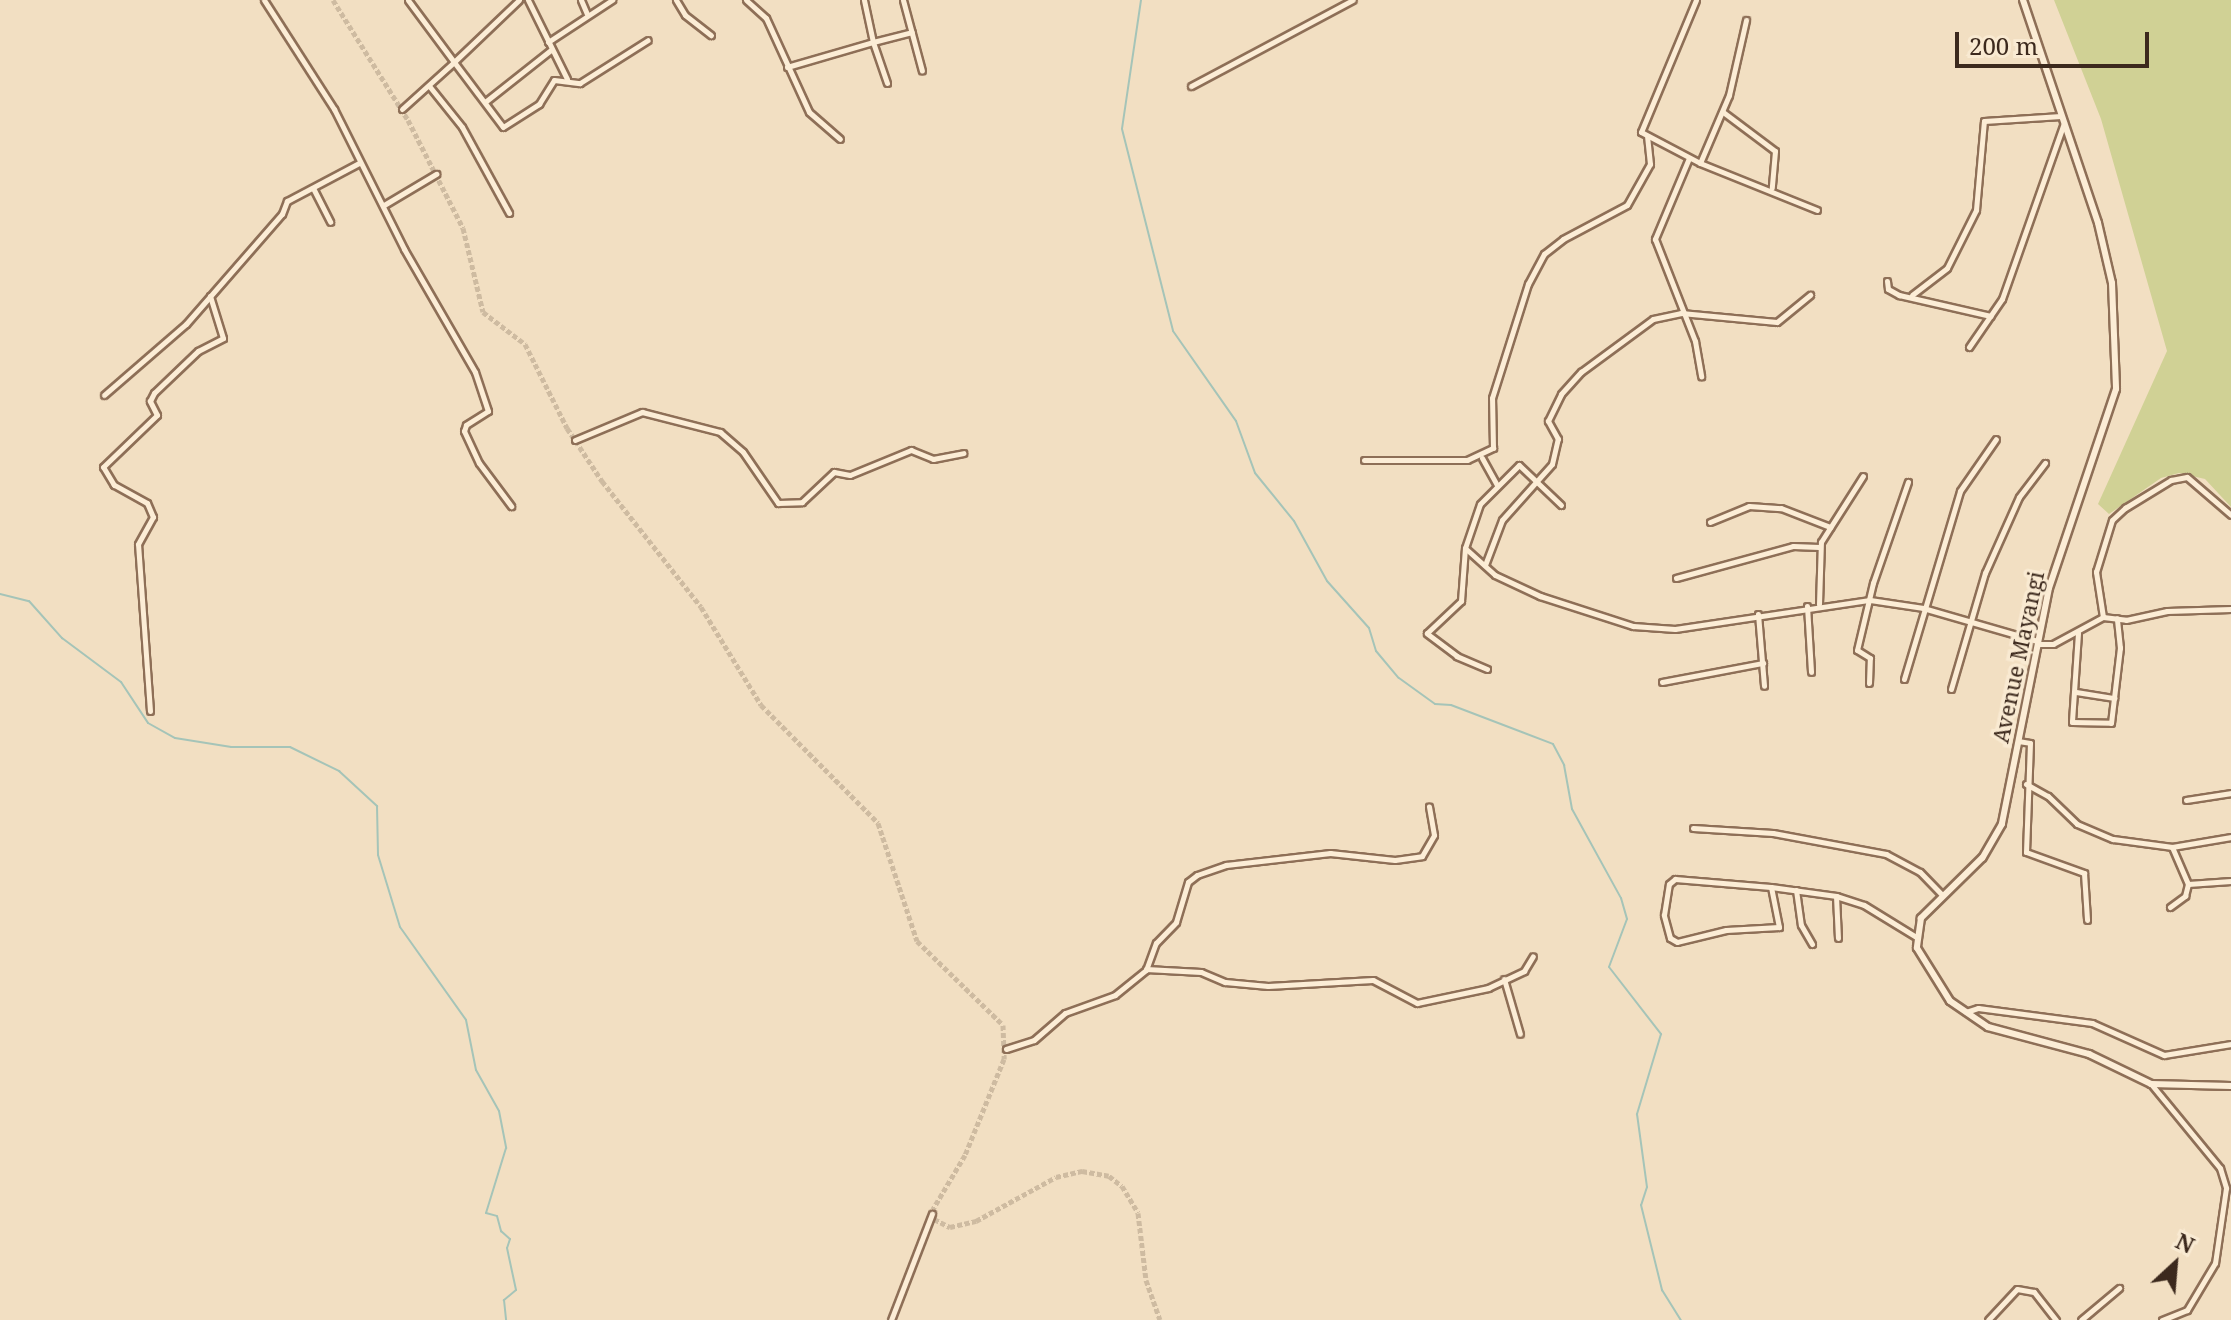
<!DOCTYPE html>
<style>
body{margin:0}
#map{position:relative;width:2231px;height:1320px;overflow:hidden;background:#f2dfc2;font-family:"Noto Serif",serif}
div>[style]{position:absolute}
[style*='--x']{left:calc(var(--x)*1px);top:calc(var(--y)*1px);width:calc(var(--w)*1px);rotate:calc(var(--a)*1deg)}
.green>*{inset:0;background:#d0d195}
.stream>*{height:2px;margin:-1px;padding:0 1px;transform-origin:1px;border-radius:1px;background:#a5c4b8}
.minor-tunnel>*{height:5px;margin-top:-2.5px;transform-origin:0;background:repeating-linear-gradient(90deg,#cebba1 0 5px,transparent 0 7.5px)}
.roads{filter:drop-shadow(2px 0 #8e6f57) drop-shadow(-2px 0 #8e6f57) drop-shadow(0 2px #8e6f57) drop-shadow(0 -2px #8e6f57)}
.minor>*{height:5px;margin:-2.5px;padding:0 2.5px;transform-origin:2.5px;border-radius:2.5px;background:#fcedd6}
.tertiary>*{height:6px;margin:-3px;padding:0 3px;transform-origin:3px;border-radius:3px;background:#fcedd6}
span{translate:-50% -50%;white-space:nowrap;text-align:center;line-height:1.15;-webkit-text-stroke:7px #f9ead2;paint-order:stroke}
.street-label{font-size:22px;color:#3c291d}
.north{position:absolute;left:2135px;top:1224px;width:80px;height:80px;-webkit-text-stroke:6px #f9ead2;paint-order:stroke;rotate:26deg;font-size:22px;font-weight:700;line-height:32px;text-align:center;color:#3c291d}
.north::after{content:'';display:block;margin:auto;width:28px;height:36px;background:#3c291d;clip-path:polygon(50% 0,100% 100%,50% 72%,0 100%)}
.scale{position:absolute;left:1955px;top:32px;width:194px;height:36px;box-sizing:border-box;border:4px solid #3c291d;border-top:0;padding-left:10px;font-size:24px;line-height:28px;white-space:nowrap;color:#3c291d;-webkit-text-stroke:6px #f9ead2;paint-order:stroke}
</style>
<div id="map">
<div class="green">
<div style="clip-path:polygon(2054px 0,2231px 0,2231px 507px,2205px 479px,2179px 473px,2161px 478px,2109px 514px,2098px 504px,2167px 351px,2101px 119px)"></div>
</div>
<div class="stream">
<div style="--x:1141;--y:0;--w:130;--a:98.4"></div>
<div style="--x:1122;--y:129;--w:208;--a:75.8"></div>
<div style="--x:1173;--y:331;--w:110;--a:55"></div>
<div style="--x:1236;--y:421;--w:55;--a:69.9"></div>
<div style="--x:1255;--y:473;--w:62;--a:50.9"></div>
<div style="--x:1294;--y:521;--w:68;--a:61.2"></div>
<div style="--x:1327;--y:581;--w:63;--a:48.2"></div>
<div style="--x:1369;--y:628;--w:24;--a:73"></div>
<div style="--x:1376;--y:651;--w:35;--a:50"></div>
<div style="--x:1399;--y:678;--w:44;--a:35.8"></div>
<div style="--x:1435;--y:704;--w:16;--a:4"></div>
<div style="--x:1451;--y:705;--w:109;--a:20.9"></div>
<div style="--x:1553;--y:744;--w:24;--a:62"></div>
<div style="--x:1564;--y:765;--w:45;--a:79.7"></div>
<div style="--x:1572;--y:809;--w:102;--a:61.2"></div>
<div style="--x:1621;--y:898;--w:22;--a:74"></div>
<div style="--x:1627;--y:919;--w:51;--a:110.6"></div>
<div style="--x:1609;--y:967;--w:85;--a:52.2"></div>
<div style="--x:1661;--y:1034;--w:84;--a:106.7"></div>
<div style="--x:1637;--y:1114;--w:74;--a:82.2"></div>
<div style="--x:1647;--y:1187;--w:19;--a:108"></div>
<div style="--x:1641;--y:1205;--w:88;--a:76.1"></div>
<div style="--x:1662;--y:1290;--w:36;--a:58"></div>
<div style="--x:0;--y:594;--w:30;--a:14"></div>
<div style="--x:29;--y:601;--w:50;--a:48.3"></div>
<div style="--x:62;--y:638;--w:74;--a:36.7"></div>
<div style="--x:121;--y:682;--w:49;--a:56.6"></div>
<div style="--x:148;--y:723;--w:31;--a:29"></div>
<div style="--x:175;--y:738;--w:57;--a:9.1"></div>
<div style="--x:231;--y:747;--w:59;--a:0"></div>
<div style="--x:290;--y:747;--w:55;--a:26.1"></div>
<div style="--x:339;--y:771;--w:52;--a:42.6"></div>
<div style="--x:377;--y:806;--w:49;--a:88.8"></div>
<div style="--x:378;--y:855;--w:75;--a:73"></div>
<div style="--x:400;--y:927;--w:114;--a:54.6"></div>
<div style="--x:466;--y:1020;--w:51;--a:78.7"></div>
<div style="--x:476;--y:1070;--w:47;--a:60.7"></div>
<div style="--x:499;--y:1111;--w:38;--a:79"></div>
<div style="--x:506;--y:1148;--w:68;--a:107.1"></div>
<div style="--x:486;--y:1213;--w:11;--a:15"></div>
<div style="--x:497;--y:1216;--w:16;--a:75"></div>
<div style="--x:501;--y:1231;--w:12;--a:42"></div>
<div style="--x:510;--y:1239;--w:9;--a:108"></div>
<div style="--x:507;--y:1248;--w:43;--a:77.9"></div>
<div style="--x:516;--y:1290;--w:16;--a:140"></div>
<div style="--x:504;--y:1300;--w:20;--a:84"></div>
</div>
<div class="minor-tunnel">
<div style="--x:333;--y:0;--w:142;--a:58"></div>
<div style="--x:408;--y:120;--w:121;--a:63"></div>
<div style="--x:463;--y:228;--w:86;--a:76.6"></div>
<div style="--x:483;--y:312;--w:53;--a:37.3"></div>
<div style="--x:525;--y:344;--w:94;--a:63.4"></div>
<div style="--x:567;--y:428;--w:64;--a:56.6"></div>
<div style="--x:602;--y:481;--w:160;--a:51.8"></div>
<div style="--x:701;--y:607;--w:115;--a:58.5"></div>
<div style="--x:761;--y:705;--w:166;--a:45.2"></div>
<div style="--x:878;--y:823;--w:124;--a:71.7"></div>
<div style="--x:917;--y:941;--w:120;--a:44.3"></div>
<div style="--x:1003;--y:1025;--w:34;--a:88"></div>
<div style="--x:1004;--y:1059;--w:104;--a:112.1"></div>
<div style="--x:965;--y:1155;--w:63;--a:120.7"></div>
<div style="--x:933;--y:1209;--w:10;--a:84"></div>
<div style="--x:934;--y:1219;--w:18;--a:27"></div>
<div style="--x:950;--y:1227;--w:27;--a:-13"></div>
<div style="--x:976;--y:1221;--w:91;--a:-28.8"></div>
<div style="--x:1056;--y:1177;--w:27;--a:-13"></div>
<div style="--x:1082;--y:1171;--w:27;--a:10"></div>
<div style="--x:1109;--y:1176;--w:16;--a:38"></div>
<div style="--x:1122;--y:1186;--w:31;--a:59"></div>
<div style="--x:1138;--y:1213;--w:67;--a:83.2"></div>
<div style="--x:1146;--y:1280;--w:42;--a:70.7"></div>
</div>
<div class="roads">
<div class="minor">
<div style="--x:264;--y:0;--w:130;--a:57.3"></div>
<div style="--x:334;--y:109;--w:157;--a:63.4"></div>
<div style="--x:404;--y:249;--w:142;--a:60"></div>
<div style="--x:475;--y:372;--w:41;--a:71.6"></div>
<div style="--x:488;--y:411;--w:26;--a:148"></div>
<div style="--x:466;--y:425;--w:6;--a:108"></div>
<div style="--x:464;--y:431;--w:35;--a:65"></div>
<div style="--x:479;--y:463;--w:54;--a:53.3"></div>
<div style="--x:519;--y:0;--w:90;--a:136.4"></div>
<div style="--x:454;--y:62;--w:81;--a:53"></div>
<div style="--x:503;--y:127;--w:43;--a:-32.6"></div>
<div style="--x:539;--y:104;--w:28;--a:-58"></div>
<div style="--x:554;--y:80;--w:26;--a:7"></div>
<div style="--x:580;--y:83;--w:80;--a:-32.3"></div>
<div style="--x:528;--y:0;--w:88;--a:63.7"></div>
<div style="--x:581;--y:0;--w:15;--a:67"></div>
<div style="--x:676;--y:0;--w:17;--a:59"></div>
<div style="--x:685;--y:15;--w:33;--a:38"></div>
<div style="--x:746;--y:0;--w:27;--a:42"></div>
<div style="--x:766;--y:18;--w:103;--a:65.4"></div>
<div style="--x:809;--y:112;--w:41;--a:41.1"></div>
<div style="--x:903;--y:0;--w:73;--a:75"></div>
<div style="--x:1696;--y:0;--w:143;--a:112.6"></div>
<div style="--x:1641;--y:132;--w:67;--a:27.7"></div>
<div style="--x:1700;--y:163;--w:126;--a:21.9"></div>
<div style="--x:548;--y:42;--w:77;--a:-33.3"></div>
<div style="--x:787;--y:67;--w:90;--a:-16.2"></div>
<div style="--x:873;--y:42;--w:43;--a:-102.1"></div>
<div style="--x:887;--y:83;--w:43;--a:-108.9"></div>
<div style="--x:873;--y:42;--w:40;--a:-14.4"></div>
<div style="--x:1191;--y:86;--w:183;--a:-28"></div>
<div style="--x:430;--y:87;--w:51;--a:51.3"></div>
<div style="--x:462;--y:127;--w:98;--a:61.3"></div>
<div style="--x:485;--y:102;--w:85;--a:-38.3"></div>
<div style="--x:402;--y:109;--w:70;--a:-42.1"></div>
<div style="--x:454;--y:62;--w:77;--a:-126.6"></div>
<div style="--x:1723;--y:112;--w:65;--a:36.9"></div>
<div style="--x:1775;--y:151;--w:37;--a:95"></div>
<div style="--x:1689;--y:158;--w:88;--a:112.8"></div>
<div style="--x:1655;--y:239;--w:110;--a:68.6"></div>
<div style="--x:1695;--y:341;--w:36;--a:80"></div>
<div style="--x:1700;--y:163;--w:74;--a:-66.9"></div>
<div style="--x:1729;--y:95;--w:77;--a:-77.2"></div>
<div style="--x:313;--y:188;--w:38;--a:63"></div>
<div style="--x:384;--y:205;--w:61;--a:-30.8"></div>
<div style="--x:1887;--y:281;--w:8;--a:83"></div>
<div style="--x:1888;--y:289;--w:13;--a:29"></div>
<div style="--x:1899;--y:295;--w:94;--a:12.9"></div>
<div style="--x:1912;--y:295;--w:44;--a:-37.6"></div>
<div style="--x:1947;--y:268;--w:65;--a:-63.4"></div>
<div style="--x:1976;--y:210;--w:89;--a:-84.9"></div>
<div style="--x:1984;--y:121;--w:77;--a:-3.7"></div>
<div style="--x:1969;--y:347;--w:58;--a:-55.5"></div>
<div style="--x:2002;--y:299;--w:187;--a:-70.6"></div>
<div style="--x:104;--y:395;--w:108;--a:-40.9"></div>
<div style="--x:186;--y:324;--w:146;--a:-48.9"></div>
<div style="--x:282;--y:214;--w:14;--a:-69"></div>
<div style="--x:287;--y:201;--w:81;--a:-27.8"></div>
<div style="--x:575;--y:440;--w:73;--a:-22.7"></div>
<div style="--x:642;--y:412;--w:81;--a:14.4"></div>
<div style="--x:720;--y:432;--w:30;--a:41"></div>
<div style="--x:743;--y:452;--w:62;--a:55.5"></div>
<div style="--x:778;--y:503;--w:24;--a:-2"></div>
<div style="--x:802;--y:502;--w:44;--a:-43.2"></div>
<div style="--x:834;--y:472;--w:16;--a:11"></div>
<div style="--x:850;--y:475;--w:66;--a:-22.3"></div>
<div style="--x:911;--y:450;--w:24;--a:22"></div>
<div style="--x:933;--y:459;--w:31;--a:-11"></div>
<div style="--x:1482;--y:458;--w:31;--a:61"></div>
<div style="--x:1364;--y:460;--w:103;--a:0"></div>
<div style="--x:1467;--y:460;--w:29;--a:-25"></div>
<div style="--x:1493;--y:448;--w:50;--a:-91.1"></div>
<div style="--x:1492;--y:398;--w:120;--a:-72.5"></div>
<div style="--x:1528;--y:284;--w:34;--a:-62"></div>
<div style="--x:1544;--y:254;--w:24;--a:-38"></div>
<div style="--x:1563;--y:239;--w:72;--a:-28"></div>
<div style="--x:1627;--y:205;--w:47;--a:-60.7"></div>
<div style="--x:1650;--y:164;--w:27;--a:-96"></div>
<div style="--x:1710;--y:522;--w:42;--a:-22.3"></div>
<div style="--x:1749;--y:506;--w:32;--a:4"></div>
<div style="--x:1781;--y:508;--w:53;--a:21.2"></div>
<div style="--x:1465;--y:548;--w:40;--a:42"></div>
<div style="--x:1495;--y:575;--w:50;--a:25"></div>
<div style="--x:1540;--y:596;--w:98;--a:17.9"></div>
<div style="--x:1633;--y:626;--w:42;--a:4.1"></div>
<div style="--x:1675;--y:629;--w:197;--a:-8.5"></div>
<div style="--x:1870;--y:600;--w:54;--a:8.6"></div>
<div style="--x:1923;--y:608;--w:119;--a:16.1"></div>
<div style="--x:1485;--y:565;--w:48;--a:-69.3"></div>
<div style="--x:1502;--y:520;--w:75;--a:-48.2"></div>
<div style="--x:1552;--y:464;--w:26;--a:-77"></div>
<div style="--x:1558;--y:439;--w:21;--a:-119"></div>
<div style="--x:1548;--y:421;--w:30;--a:-64"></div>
<div style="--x:1561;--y:394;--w:30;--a:-48"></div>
<div style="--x:1581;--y:372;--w:89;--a:-36.4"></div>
<div style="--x:1653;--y:319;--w:29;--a:-12"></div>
<div style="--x:1681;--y:313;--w:96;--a:5.4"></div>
<div style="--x:1777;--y:322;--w:43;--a:-39.3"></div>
<div style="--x:1676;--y:578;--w:121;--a:-15.3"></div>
<div style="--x:1793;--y:546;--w:26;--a:2"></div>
<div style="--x:1819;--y:604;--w:62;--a:-88.2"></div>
<div style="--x:1821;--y:542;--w:78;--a:-57.5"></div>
<div style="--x:1807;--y:606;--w:66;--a:86.5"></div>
<div style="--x:1758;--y:614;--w:72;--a:85.2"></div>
<div style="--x:2103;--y:617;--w:46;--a:-98.8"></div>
<div style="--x:2096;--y:572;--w:54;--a:-72.9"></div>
<div style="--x:2112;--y:520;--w:18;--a:-43"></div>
<div style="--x:2125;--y:508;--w:54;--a:-31.3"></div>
<div style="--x:2171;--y:480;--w:16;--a:-11"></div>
<div style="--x:2187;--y:477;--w:58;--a:40.8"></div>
<div style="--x:2078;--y:633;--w:89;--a:93.9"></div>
<div style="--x:2072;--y:722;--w:39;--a:1"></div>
<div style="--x:2111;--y:723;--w:76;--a:-83.2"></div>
<div style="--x:2120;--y:648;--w:30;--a:-96"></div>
<div style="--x:2037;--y:644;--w:16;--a:0"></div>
<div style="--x:2053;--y:644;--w:57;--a:-28.4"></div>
<div style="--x:2103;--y:617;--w:23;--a:7"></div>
<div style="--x:2126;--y:620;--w:42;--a:-12.4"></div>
<div style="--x:2167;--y:611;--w:64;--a:-1.8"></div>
<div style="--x:1487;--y:669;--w:33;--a:-157"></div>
<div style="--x:1457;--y:656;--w:38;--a:-143"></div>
<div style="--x:1427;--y:633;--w:47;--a:-43.3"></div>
<div style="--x:1461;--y:601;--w:53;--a:-85.7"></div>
<div style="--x:1465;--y:548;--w:46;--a:-71.2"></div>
<div style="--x:1480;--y:504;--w:55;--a:-45"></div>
<div style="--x:1519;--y:465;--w:58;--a:43.6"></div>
<div style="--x:1904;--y:679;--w:196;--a:-73.4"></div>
<div style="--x:1960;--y:491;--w:63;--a:-55.3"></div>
<div style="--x:1662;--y:682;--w:103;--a:-10.7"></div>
<div style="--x:1869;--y:683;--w:25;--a:-88"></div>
<div style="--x:1870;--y:658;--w:15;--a:-148"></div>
<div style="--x:1857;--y:650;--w:69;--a:-76.6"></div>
<div style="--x:1873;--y:583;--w:107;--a:-70.9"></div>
<div style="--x:1951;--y:689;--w:121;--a:-73.7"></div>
<div style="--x:1985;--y:573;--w:83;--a:-65.9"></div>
<div style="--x:2019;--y:497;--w:43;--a:-52.6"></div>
<div style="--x:2076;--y:692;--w:39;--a:9"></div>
<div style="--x:150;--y:711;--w:167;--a:-94.1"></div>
<div style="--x:138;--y:544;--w:31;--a:-61"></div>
<div style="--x:153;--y:517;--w:15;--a:-113"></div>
<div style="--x:147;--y:503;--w:38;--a:-151"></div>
<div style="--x:114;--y:485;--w:21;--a:-121"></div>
<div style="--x:103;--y:467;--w:75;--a:-43.9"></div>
<div style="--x:157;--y:415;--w:16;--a:-117"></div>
<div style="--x:150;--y:401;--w:9;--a:-63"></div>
<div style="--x:154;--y:393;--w:61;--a:-43.7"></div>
<div style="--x:198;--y:351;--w:28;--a:-27"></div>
<div style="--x:223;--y:338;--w:44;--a:-107.2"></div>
<div style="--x:2018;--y:741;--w:12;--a:9"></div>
<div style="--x:2030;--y:743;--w:109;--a:92.1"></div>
<div style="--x:2026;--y:852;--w:62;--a:19.9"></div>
<div style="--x:2084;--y:873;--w:47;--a:86.3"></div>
<div style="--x:2026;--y:784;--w:25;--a:29"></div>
<div style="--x:2048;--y:796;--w:40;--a:44"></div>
<div style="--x:2077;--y:824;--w:39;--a:23"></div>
<div style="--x:2113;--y:839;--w:60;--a:7.7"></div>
<div style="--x:2172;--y:847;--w:60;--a:-9.6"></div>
<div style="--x:2186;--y:800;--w:46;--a:-8.8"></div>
<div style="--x:1693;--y:828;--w:80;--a:3.6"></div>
<div style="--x:1773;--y:833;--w:115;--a:10.5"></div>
<div style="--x:1886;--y:854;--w:38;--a:28"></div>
<div style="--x:1920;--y:872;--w:32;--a:46"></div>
<div style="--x:2188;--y:884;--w:43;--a:-4"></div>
<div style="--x:1771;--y:887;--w:41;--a:78.7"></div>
<div style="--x:1779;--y:927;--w:53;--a:176.8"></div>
<div style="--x:1726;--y:930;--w:50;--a:166.2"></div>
<div style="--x:1677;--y:942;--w:8;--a:-150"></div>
<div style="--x:1670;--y:938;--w:24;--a:-105"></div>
<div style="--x:1664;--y:915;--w:31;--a:-81"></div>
<div style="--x:1669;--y:884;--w:8;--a:-40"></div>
<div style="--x:1675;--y:879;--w:96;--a:4.8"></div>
<div style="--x:1771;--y:887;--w:66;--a:7.9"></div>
<div style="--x:1836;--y:896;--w:29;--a:18"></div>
<div style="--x:1864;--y:905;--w:61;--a:31.6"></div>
<div style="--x:1796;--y:890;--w:35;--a:82"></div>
<div style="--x:1801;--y:925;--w:22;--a:60"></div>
<div style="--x:1836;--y:896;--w:42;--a:87.3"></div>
<div style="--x:2170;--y:907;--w:19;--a:-36"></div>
<div style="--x:2185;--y:896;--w:12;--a:-76"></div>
<div style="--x:2188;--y:884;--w:40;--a:-113.4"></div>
<div style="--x:1146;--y:969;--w:55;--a:3.1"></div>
<div style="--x:1201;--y:972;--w:26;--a:23"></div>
<div style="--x:1225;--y:982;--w:43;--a:5.3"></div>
<div style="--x:1268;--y:986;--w:105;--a:-3.3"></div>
<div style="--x:1373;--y:980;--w:50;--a:27.6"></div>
<div style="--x:1417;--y:1003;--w:73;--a:-11.9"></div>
<div style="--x:1488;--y:988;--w:40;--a:-25"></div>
<div style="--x:1524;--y:971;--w:17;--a:-59"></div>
<div style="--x:1504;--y:979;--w:57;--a:73.8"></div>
<div style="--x:1966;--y:1012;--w:13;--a:-18"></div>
<div style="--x:1978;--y:1008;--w:115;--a:7.5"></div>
<div style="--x:2092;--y:1023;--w:79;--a:24"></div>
<div style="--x:2164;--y:1055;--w:68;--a:-9.3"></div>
<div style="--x:1006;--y:1049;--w:29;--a:-18"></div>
<div style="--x:1034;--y:1040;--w:41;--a:-41.1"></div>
<div style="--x:1065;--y:1013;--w:53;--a:-19.8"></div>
<div style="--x:1115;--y:995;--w:40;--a:-39"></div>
<div style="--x:1146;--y:970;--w:29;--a:-70"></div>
<div style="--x:1156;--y:943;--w:29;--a:-46"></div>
<div style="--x:1176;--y:922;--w:42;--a:-73.3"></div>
<div style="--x:1188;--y:882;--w:11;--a:-38"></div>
<div style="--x:1197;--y:875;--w:31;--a:-19"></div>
<div style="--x:1226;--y:865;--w:105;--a:-6.6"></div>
<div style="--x:1330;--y:853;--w:65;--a:6.1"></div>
<div style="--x:1395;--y:860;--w:27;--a:-8"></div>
<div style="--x:1422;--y:856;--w:24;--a:-60"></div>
<div style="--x:1434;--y:835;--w:29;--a:-100"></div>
<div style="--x:2151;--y:1084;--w:109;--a:50.6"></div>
<div style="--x:2220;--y:1168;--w:21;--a:73"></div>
<div style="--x:2226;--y:1188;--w:76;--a:98.3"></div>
<div style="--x:2215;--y:1263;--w:55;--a:120.8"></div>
<div style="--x:2187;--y:1310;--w:27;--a:158"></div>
<div style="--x:891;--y:1320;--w:114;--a:-68.9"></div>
<div style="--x:1988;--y:1320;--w:42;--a:-46.9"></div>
<div style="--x:2017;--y:1289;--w:17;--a:10"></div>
<div style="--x:2034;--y:1292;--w:36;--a:52"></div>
<div style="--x:2081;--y:1320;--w:50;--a:-40.1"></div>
</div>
<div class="tertiary">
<div style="--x:2023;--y:0;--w:235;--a:71.4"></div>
<div style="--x:2098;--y:223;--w:62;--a:76.9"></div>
<div style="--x:2112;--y:283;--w:106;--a:87.8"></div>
<div style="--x:2116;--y:389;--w:210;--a:108.6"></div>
<div style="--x:2049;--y:588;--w:241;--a:101.3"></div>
<div style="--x:2002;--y:824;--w:39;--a:120"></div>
<div style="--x:1982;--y:858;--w:86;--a:135.5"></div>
<div style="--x:1921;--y:918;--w:30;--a:98"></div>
<div style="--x:1917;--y:948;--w:62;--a:58.1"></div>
<div style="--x:1950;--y:1001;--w:46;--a:34.4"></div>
<div style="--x:1988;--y:1027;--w:105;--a:15"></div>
<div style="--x:2089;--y:1054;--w:69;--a:25.8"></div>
<div style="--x:2151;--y:1084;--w:80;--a:1.4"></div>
</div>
</div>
<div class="street-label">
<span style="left:2018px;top:657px;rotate:-78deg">Avenue Mayangi</span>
</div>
<div class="north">N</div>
<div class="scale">200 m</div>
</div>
